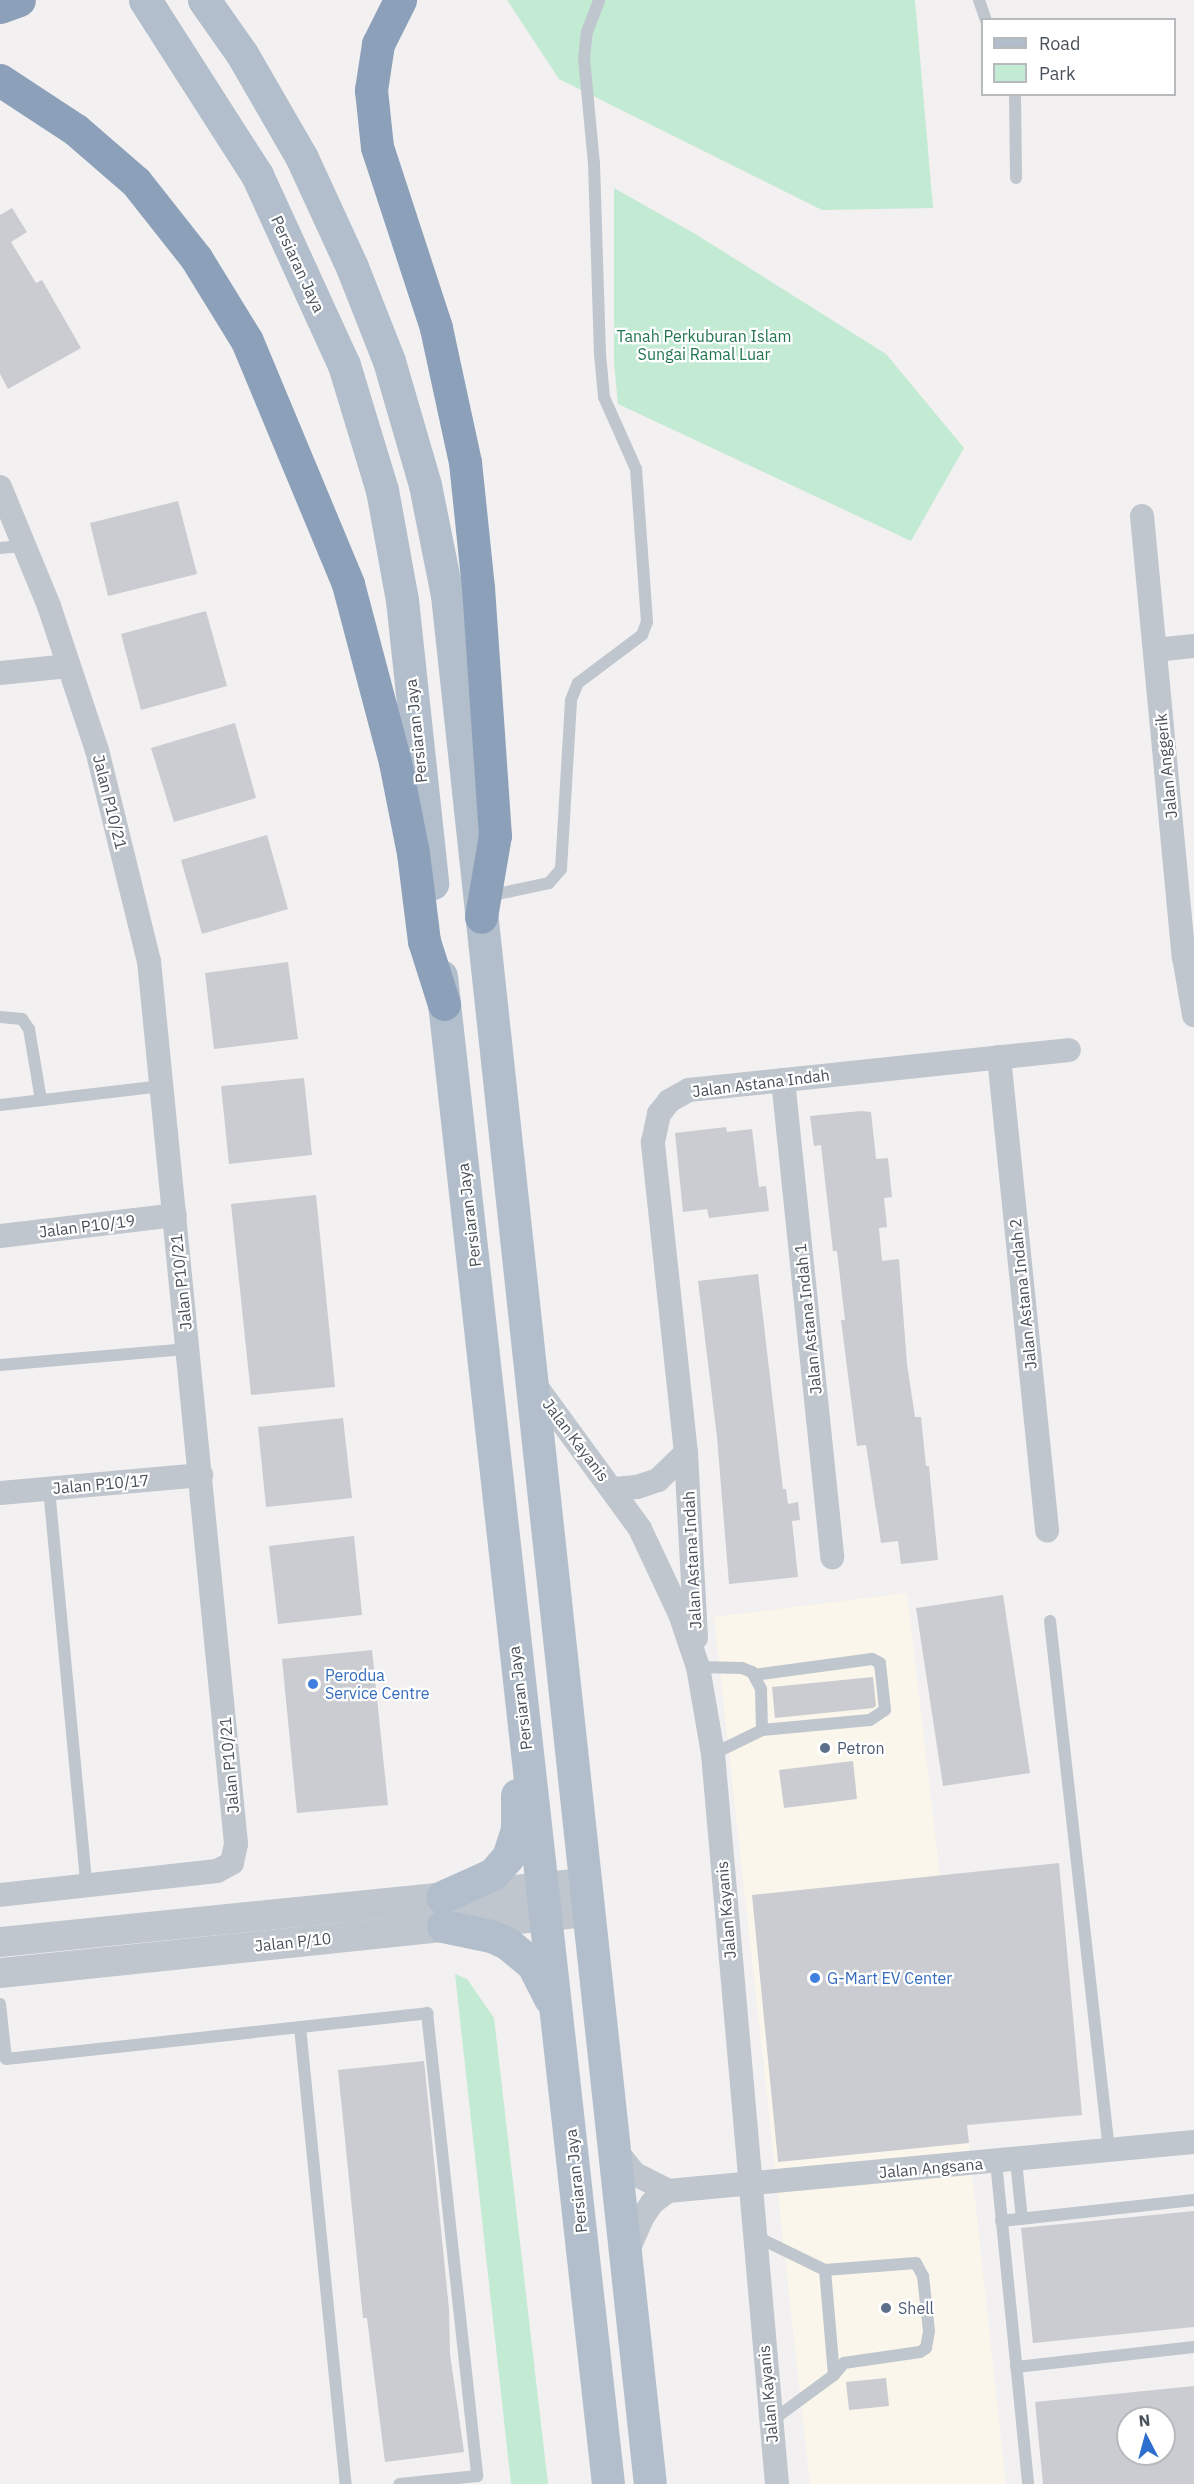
<!DOCTYPE html>
<style>
body{margin:0}
#map{position:relative;width:1194px;height:2484px;overflow:hidden;background:#f2f0f0;font-family:"IBM Plex Sans",sans-serif}
div>[style]{position:absolute}
[style*='--x']{left:calc(var(--x)*1px);top:calc(var(--y)*1px);width:calc(var(--w)*1px);rotate:calc(var(--a)*1deg)}
.commercial>*{inset:0;background:#faf6eb}
.green>*{inset:0;background:#c3ead3}
.building>*{inset:0;background:#caccd1}
.service>*{height:12px;margin:-6px;padding:0 6px;transform-origin:6px;border-radius:6px;background:#bfc6cd}
.minor>*{height:24px;margin:-12px;padding:0 12px;transform-origin:12px;border-radius:12px;background:#bfc6cd}
.tertiary>*{height:30px;margin:-15px;padding:0 15px;transform-origin:15px;border-radius:15px;background:#bfc6cd}
.primary>*{height:33px;margin:-16.5px;padding:0 16.5px;transform-origin:16.5px;border-radius:16.5px;background:#b2becb}
.motorway>*{height:33px;margin:-16.5px;padding:0 16.5px;transform-origin:16.5px;border-radius:16.5px;background:#8ca1b9}
.dots>*{width:16px;height:16px;translate:-50% -50%;box-sizing:border-box;border:3px solid #fff;border-radius:50%}
span{translate:-50% -50%;white-space:nowrap;text-align:center;line-height:1.15;-webkit-text-stroke:4.5px #fff;paint-order:stroke}
.street-label{font-size:16px;color:#49525b}
.park-label{font-size:16px;color:#21754d}
.shop-label{font-size:16px;color:#366cbe}
.left{translate:0 -50%;text-align:left}
.service-label{font-size:16px;color:#4e5e75}
.legend{position:absolute;left:981px;top:18px;width:195px;height:78px;box-sizing:border-box;background:#fff;border:2px solid #b6babd;margin:0;padding:8px 10px;list-style:none;font-size:18px;color:#49525b}
.legend li{display:flex;align-items:center;gap:12px;height:30px}
.legend b{width:30px;border:2px solid #b6babd}
.north{position:absolute;left:1116px;top:2406px;width:60px;height:60px;box-sizing:border-box;background:#fff;border:2px solid #b6babd;border-radius:50%;rotate:354deg;font-size:16px;font-weight:700;line-height:24px;text-align:center;color:#49525b}
.north::after{content:'';display:block;margin:auto;width:21px;height:27px;background:#2c6fcf;clip-path:polygon(50% 0,100% 100%,50% 72%,0 100%)}
</style>
<div id="map">
<div class="commercial">
<div style="clip-path:polygon(907px 1593px,936px 1841px,1006px 2484px,810px 2484px,714px 1617px)"></div>
</div>
<div class="green">
<div style="clip-path:polygon(507px 0,915px 0,933px 208px,822px 210px,559px 79px)"></div>
<div style="clip-path:polygon(614px 188px,697px 235px,886px 354px,964px 448px,911px 541px,618px 404px,614px 364px)"></div>
<div style="clip-path:polygon(455px 1974px,467px 1979px,494px 2018px,548px 2484px,511px 2484px)"></div>
</div>
<div class="building">
<div style="clip-path:polygon(12px 208px,27px 232px,11px 242px,36px 283px,42px 280px,81px 348px,8px 389px,0 374px,0 215px)"></div>
<div style="clip-path:polygon(178px 501px,197px 574px,108px 596px,90px 523px)"></div>
<div style="clip-path:polygon(206px 611px,227px 686px,141px 710px,121px 634px)"></div>
<div style="clip-path:polygon(235px 723px,256px 798px,174px 822px,151px 748px)"></div>
<div style="clip-path:polygon(267px 835px,288px 909px,202px 934px,181px 860px)"></div>
<div style="clip-path:polygon(288px 962px,298px 1039px,214px 1049px,205px 973px)"></div>
<div style="clip-path:polygon(304px 1078px,312px 1155px,229px 1164px,221px 1086px)"></div>
<div style="clip-path:polygon(861px 1111px,871px 1112px,876px 1159px,888px 1158px,892px 1197px,884px 1198px,887px 1227px,879px 1228px,882px 1261px,899px 1259px,907px 1364px,915px 1417px,921px 1417px,926px 1466px,929px 1466px,938px 1560px,901px 1564px,898px 1541px,881px 1543px,866px 1445px,857px 1446px,841px 1320px,845px 1320px,837px 1251px,833px 1251px,821px 1145px,814px 1146px,810px 1116px)"></div>
<div style="clip-path:polygon(726px 1127px,727px 1132px,752px 1129px,759px 1187px,766px 1186px,769px 1211px,709px 1218px,707px 1209px,683px 1212px,675px 1133px)"></div>
<div style="clip-path:polygon(316px 1195px,335px 1387px,251px 1395px,231px 1204px)"></div>
<div style="clip-path:polygon(758px 1274px,783px 1489px,786px 1489px,788px 1504px,798px 1502px,800px 1520px,792px 1521px,798px 1577px,729px 1584px,717px 1437px,698px 1281px)"></div>
<div style="clip-path:polygon(343px 1418px,352px 1498px,266px 1507px,258px 1427px)"></div>
<div style="clip-path:polygon(354px 1536px,362px 1615px,278px 1624px,269px 1546px)"></div>
<div style="clip-path:polygon(1003px 1595px,1030px 1773px,943px 1786px,916px 1608px)"></div>
<div style="clip-path:polygon(372px 1650px,388px 1805px,297px 1813px,282px 1659px)"></div>
<div style="clip-path:polygon(873px 1677px,876px 1706px,873px 1708px,775px 1718px,772px 1687px)"></div>
<div style="clip-path:polygon(853px 1761px,857px 1799px,784px 1808px,779px 1770px)"></div>
<div style="clip-path:polygon(1059px 1863px,1082px 2115px,967px 2125px,969px 2143px,778px 2162px,752px 1895px)"></div>
<div style="clip-path:polygon(424px 2061px,449px 2309px,450px 2354px,464px 2452px,385px 2462px,367px 2318px,363px 2318px,338px 2070px)"></div>
<div style="clip-path:polygon(1194px 2211px,1194px 2327px,1033px 2343px,1021px 2228px)"></div>
<div style="clip-path:polygon(886px 2378px,889px 2406px,849px 2410px,846px 2382px)"></div>
<div style="clip-path:polygon(evenodd,1194px 2386px,1194px 2484px,1043px 2484px,1035px 2402px,1194px 2386px,1128px 2418px,1164px 2418px,1164px 2454px,1128px 2454px,1128px 2418px)"></div>
</div>
<div class="service">
<div style="--x:979;--y:0;--w:21;--a:71"></div>
<div style="--x:1015;--y:94;--w:84;--a:89.3"></div>
<div style="--x:0;--y:548;--w:25;--a:-5"></div>
<div style="--x:488;--y:896;--w:62;--a:-12"></div>
<div style="--x:549;--y:883;--w:18;--a:-49"></div>
<div style="--x:561;--y:869;--w:169;--a:-86.6"></div>
<div style="--x:571;--y:700;--w:18;--a:-68"></div>
<div style="--x:578;--y:683;--w:80;--a:-36.9"></div>
<div style="--x:642;--y:635;--w:14;--a:-69"></div>
<div style="--x:647;--y:622;--w:153;--a:-94.1"></div>
<div style="--x:636;--y:469;--w:79;--a:-114"></div>
<div style="--x:604;--y:397;--w:43;--a:-95.3"></div>
<div style="--x:600;--y:354;--w:190;--a:-91.8"></div>
<div style="--x:594;--y:164;--w:105;--a:-95.4"></div>
<div style="--x:584;--y:59;--w:27;--a:-84"></div>
<div style="--x:587;--y:32;--w:34;--a:-69"></div>
<div style="--x:0;--y:1017;--w:22;--a:5"></div>
<div style="--x:22;--y:1019;--w:12;--a:55"></div>
<div style="--x:29;--y:1029;--w:72;--a:80.4"></div>
<div style="--x:0;--y:1105;--w:163;--a:-6.7"></div>
<div style="--x:0;--y:1365;--w:189;--a:-4.9"></div>
<div style="--x:49;--y:1489;--w:397;--a:84.6"></div>
<div style="--x:1050;--y:1621;--w:532;--a:83.64"></div>
<div style="--x:698;--y:1667;--w:44;--a:1.3"></div>
<div style="--x:742;--y:1668;--w:11;--a:22"></div>
<div style="--x:752;--y:1672;--w:19;--a:62"></div>
<div style="--x:761;--y:1689;--w:41;--a:88.6"></div>
<div style="--x:713;--y:1754;--w:55;--a:-26.1"></div>
<div style="--x:762;--y:1730;--w:108;--a:-5.3"></div>
<div style="--x:870;--y:1720;--w:18;--a:-34"></div>
<div style="--x:885;--y:1710;--w:47;--a:-96.1"></div>
<div style="--x:880;--y:1663;--w:9;--a:-153"></div>
<div style="--x:872;--y:1659;--w:119;--a:172.3"></div>
<div style="--x:0;--y:2004;--w:55;--a:83.8"></div>
<div style="--x:6;--y:2059;--w:424;--a:-6.2"></div>
<div style="--x:427;--y:2013;--w:466;--a:83.8"></div>
<div style="--x:477;--y:2476;--w:78;--a:174.1"></div>
<div style="--x:300;--y:2027;--w:459;--a:84.3"></div>
<div style="--x:1016;--y:2161;--w:58;--a:84.1"></div>
<div style="--x:996;--y:2162;--w:324;--a:84.3"></div>
<div style="--x:1001;--y:2221;--w:194;--a:-6.2"></div>
<div style="--x:755;--y:2236;--w:78;--a:25.9"></div>
<div style="--x:825;--y:2270;--w:105;--a:85.1"></div>
<div style="--x:834;--y:2375;--w:79;--a:143.7"></div>
<div style="--x:825;--y:2270;--w:91;--a:-4.4"></div>
<div style="--x:916;--y:2263;--w:15;--a:62"></div>
<div style="--x:923;--y:2276;--w:55;--a:83.8"></div>
<div style="--x:929;--y:2331;--w:17;--a:100"></div>
<div style="--x:926;--y:2348;--w:7;--a:146"></div>
<div style="--x:920;--y:2352;--w:77;--a:171.8"></div>
<div style="--x:844;--y:2363;--w:16;--a:130"></div>
<div style="--x:1016;--y:2367;--w:179;--a:-6.4"></div>
</div>
<div class="minor">
<div style="--x:0;--y:487;--w:129;--a:67.6"></div>
<div style="--x:49;--y:606;--w:152;--a:71.6"></div>
<div style="--x:97;--y:750;--w:217;--a:76.2"></div>
<div style="--x:149;--y:961;--w:887;--a:84.37"></div>
<div style="--x:236;--y:1844;--w:19;--a:102"></div>
<div style="--x:232;--y:1863;--w:17;--a:152"></div>
<div style="--x:217;--y:1871;--w:218;--a:173.7"></div>
<div style="--x:1142;--y:516;--w:443;--a:84.6"></div>
<div style="--x:1184;--y:957;--w:59;--a:80.2"></div>
<div style="--x:1155;--y:650;--w:39;--a:-6"></div>
<div style="--x:0;--y:673;--w:69;--a:-5.8"></div>
<div style="--x:999;--y:1057;--w:476;--a:84.2"></div>
<div style="--x:783;--y:1080;--w:480;--a:84.1"></div>
<div style="--x:0;--y:1236;--w:176;--a:-6.8"></div>
<div style="--x:533;--y:1382;--w:182;--a:53.9"></div>
<div style="--x:640;--y:1529;--w:94;--a:64.8"></div>
<div style="--x:680;--y:1614;--w:56;--a:71.2"></div>
<div style="--x:698;--y:1667;--w:88;--a:80.2"></div>
<div style="--x:713;--y:1754;--w:733;--a:84.99"></div>
<div style="--x:614;--y:1489;--w:23;--a:-5"></div>
<div style="--x:637;--y:1487;--w:22;--a:-18"></div>
<div style="--x:658;--y:1480;--w:39;--a:-44"></div>
<div style="--x:0;--y:1493;--w:202;--a:-5.1"></div>
<div style="--x:696;--y:1638;--w:185;--a:-93.1"></div>
<div style="--x:686;--y:1453;--w:313;--a:-96.1"></div>
<div style="--x:653;--y:1142;--w:29;--a:-78"></div>
<div style="--x:659;--y:1114;--w:16;--a:-52"></div>
<div style="--x:669;--y:1101;--w:23;--a:-29"></div>
<div style="--x:689;--y:1090;--w:382;--a:-6"></div>
<div style="--x:613;--y:2147;--w:35;--a:51"></div>
<div style="--x:635;--y:2174;--w:37;--a:27"></div>
<div style="--x:668;--y:2191;--w:528;--a:-5.32"></div>
<div style="--x:626;--y:2255;--w:40;--a:-66.6"></div>
<div style="--x:642;--y:2218;--w:18;--a:-56"></div>
<div style="--x:652;--y:2203;--w:20;--a:-37"></div>
</div>
<div class="tertiary">
<div style="--x:0;--y:1942;--w:587;--a:-5.77"></div>
<div style="--x:0;--y:1973;--w:590;--a:-5.93"></div>
</div>
<div class="primary">
<div style="--x:145;--y:0;--w:208;--a:57.4"></div>
<div style="--x:257;--y:175;--w:209;--a:65.4"></div>
<div style="--x:344;--y:365;--w:131;--a:73.1"></div>
<div style="--x:382;--y:490;--w:112;--a:79.7"></div>
<div style="--x:402;--y:600;--w:285;--a:83.9"></div>
<div style="--x:204;--y:0;--w:66;--a:54.9"></div>
<div style="--x:242;--y:54;--w:118;--a:60"></div>
<div style="--x:301;--y:156;--w:122;--a:65.3"></div>
<div style="--x:352;--y:267;--w:101;--a:68.5"></div>
<div style="--x:389;--y:361;--w:129;--a:73.8"></div>
<div style="--x:425;--y:485;--w:112;--a:78.7"></div>
<div style="--x:447;--y:595;--w:1900;--a:83.87"></div>
<div style="--x:441;--y:976;--w:1517;--a:83.68"></div>
<div style="--x:442;--y:1897;--w:56;--a:-24.3"></div>
<div style="--x:493;--y:1874;--w:23;--a:-49"></div>
<div style="--x:508;--y:1857;--w:28;--a:-72"></div>
<div style="--x:517;--y:1830;--w:35;--a:-90"></div>
<div style="--x:443;--y:1926;--w:49;--a:11.8"></div>
<div style="--x:491;--y:1936;--w:17;--a:24"></div>
<div style="--x:507;--y:1943;--w:34;--a:40"></div>
<div style="--x:533;--y:1965;--w:37;--a:63"></div>
</div>
<div class="motorway">
<div style="--x:400;--y:0;--w:49;--a:116.6"></div>
<div style="--x:378;--y:44;--w:47;--a:98.7"></div>
<div style="--x:371;--y:90;--w:57;--a:84"></div>
<div style="--x:377;--y:147;--w:190;--a:71.9"></div>
<div style="--x:436;--y:328;--w:137;--a:77.8"></div>
<div style="--x:465;--y:462;--w:126;--a:84.1"></div>
<div style="--x:478;--y:587;--w:249;--a:86.1"></div>
<div style="--x:495;--y:835;--w:83;--a:99.7"></div>
<div style="--x:0;--y:7;--w:20;--a:-20"></div>
<div style="--x:0;--y:80;--w:91;--a:33.3"></div>
<div style="--x:76;--y:130;--w:79;--a:40.9"></div>
<div style="--x:136;--y:182;--w:97;--a:51.7"></div>
<div style="--x:196;--y:258;--w:97;--a:58.4"></div>
<div style="--x:247;--y:341;--w:263;--a:67.4"></div>
<div style="--x:348;--y:584;--w:184;--a:75.2"></div>
<div style="--x:395;--y:762;--w:93;--a:78.8"></div>
<div style="--x:413;--y:853;--w:89;--a:82.9"></div>
<div style="--x:424;--y:941;--w:66;--a:72.4"></div>
</div>
<div class="dots">
<div style="left:313px;top:1684px;background:#3f7fe0"></div>
<div style="left:825px;top:1748px;background:#5c6f8a"></div>
<div style="left:815px;top:1978px;background:#3f7fe0"></div>
<div style="left:886px;top:2308px;background:#5c6f8a"></div>
</div>
<div class="street-label">
<span style="left:298px;top:264px;rotate:65deg">Persiaran Jaya</span>
<span style="left:416px;top:731px;rotate:-96deg">Persiaran Jaya</span>
<span style="left:1166px;top:766px;rotate:-96deg">Jalan Anggerik</span>
<span style="left:110px;top:802px;rotate:76deg">Jalan P10/21</span>
<span style="left:761px;top:1083px;rotate:-7deg">Jalan Astana Indah</span>
<span style="left:469px;top:1215px;rotate:-97deg">Persiaran Jaya</span>
<span style="left:87px;top:1226px;rotate:-7deg">Jalan P10/19</span>
<span style="left:181px;top:1282px;rotate:-96deg">Jalan P10/21</span>
<span style="left:1023px;top:1294px;rotate:-96deg">Jalan Astana Indah 2</span>
<span style="left:808px;top:1319px;rotate:-96deg">Jalan Astana Indah 1</span>
<span style="left:576px;top:1440px;rotate:53deg">Jalan Kayanis</span>
<span style="left:101px;top:1484px;rotate:-5deg">Jalan P10/17</span>
<span style="left:692px;top:1560px;rotate:-93deg">Jalan Astana Indah</span>
<span style="left:520px;top:1698px;rotate:-97deg">Persiaran Jaya</span>
<span style="left:229px;top:1765px;rotate:-95deg">Jalan P10/21</span>
<span style="left:726px;top:1910px;rotate:-95deg">Jalan Kayanis</span>
<span style="left:293px;top:1942px;rotate:-6deg">Jalan P/10</span>
<span style="left:931px;top:2168px;rotate:-5deg">Jalan Angsana</span>
<span style="left:576px;top:2181px;rotate:-96deg">Persiaran Jaya</span>
<span style="left:768px;top:2394px;rotate:-95deg">Jalan Kayanis</span>
</div>
<div class="park-label">
<span style="left:704px;top:345px">Tanah Perkuburan Islam<br>Sungai Ramal Luar</span>
</div>
<div class="shop-label">
<span class="left" style="left:325px;top:1684px">Perodua<br>Service Centre</span>
<span class="left" style="left:827px;top:1978px">G-Mart EV Center</span>
</div>
<div class="service-label">
<span class="left" style="left:837px;top:1748px">Petron</span>
<span class="left" style="left:898px;top:2308px">Shell</span>
</div>
<ul class="legend">
<li><b style="height:8px;background:#b2becb"></b>Road</li>
<li><b style="height:16px;background:#c3ead3"></b>Park</li>
</ul>
<div class="north">N</div>
</div>
